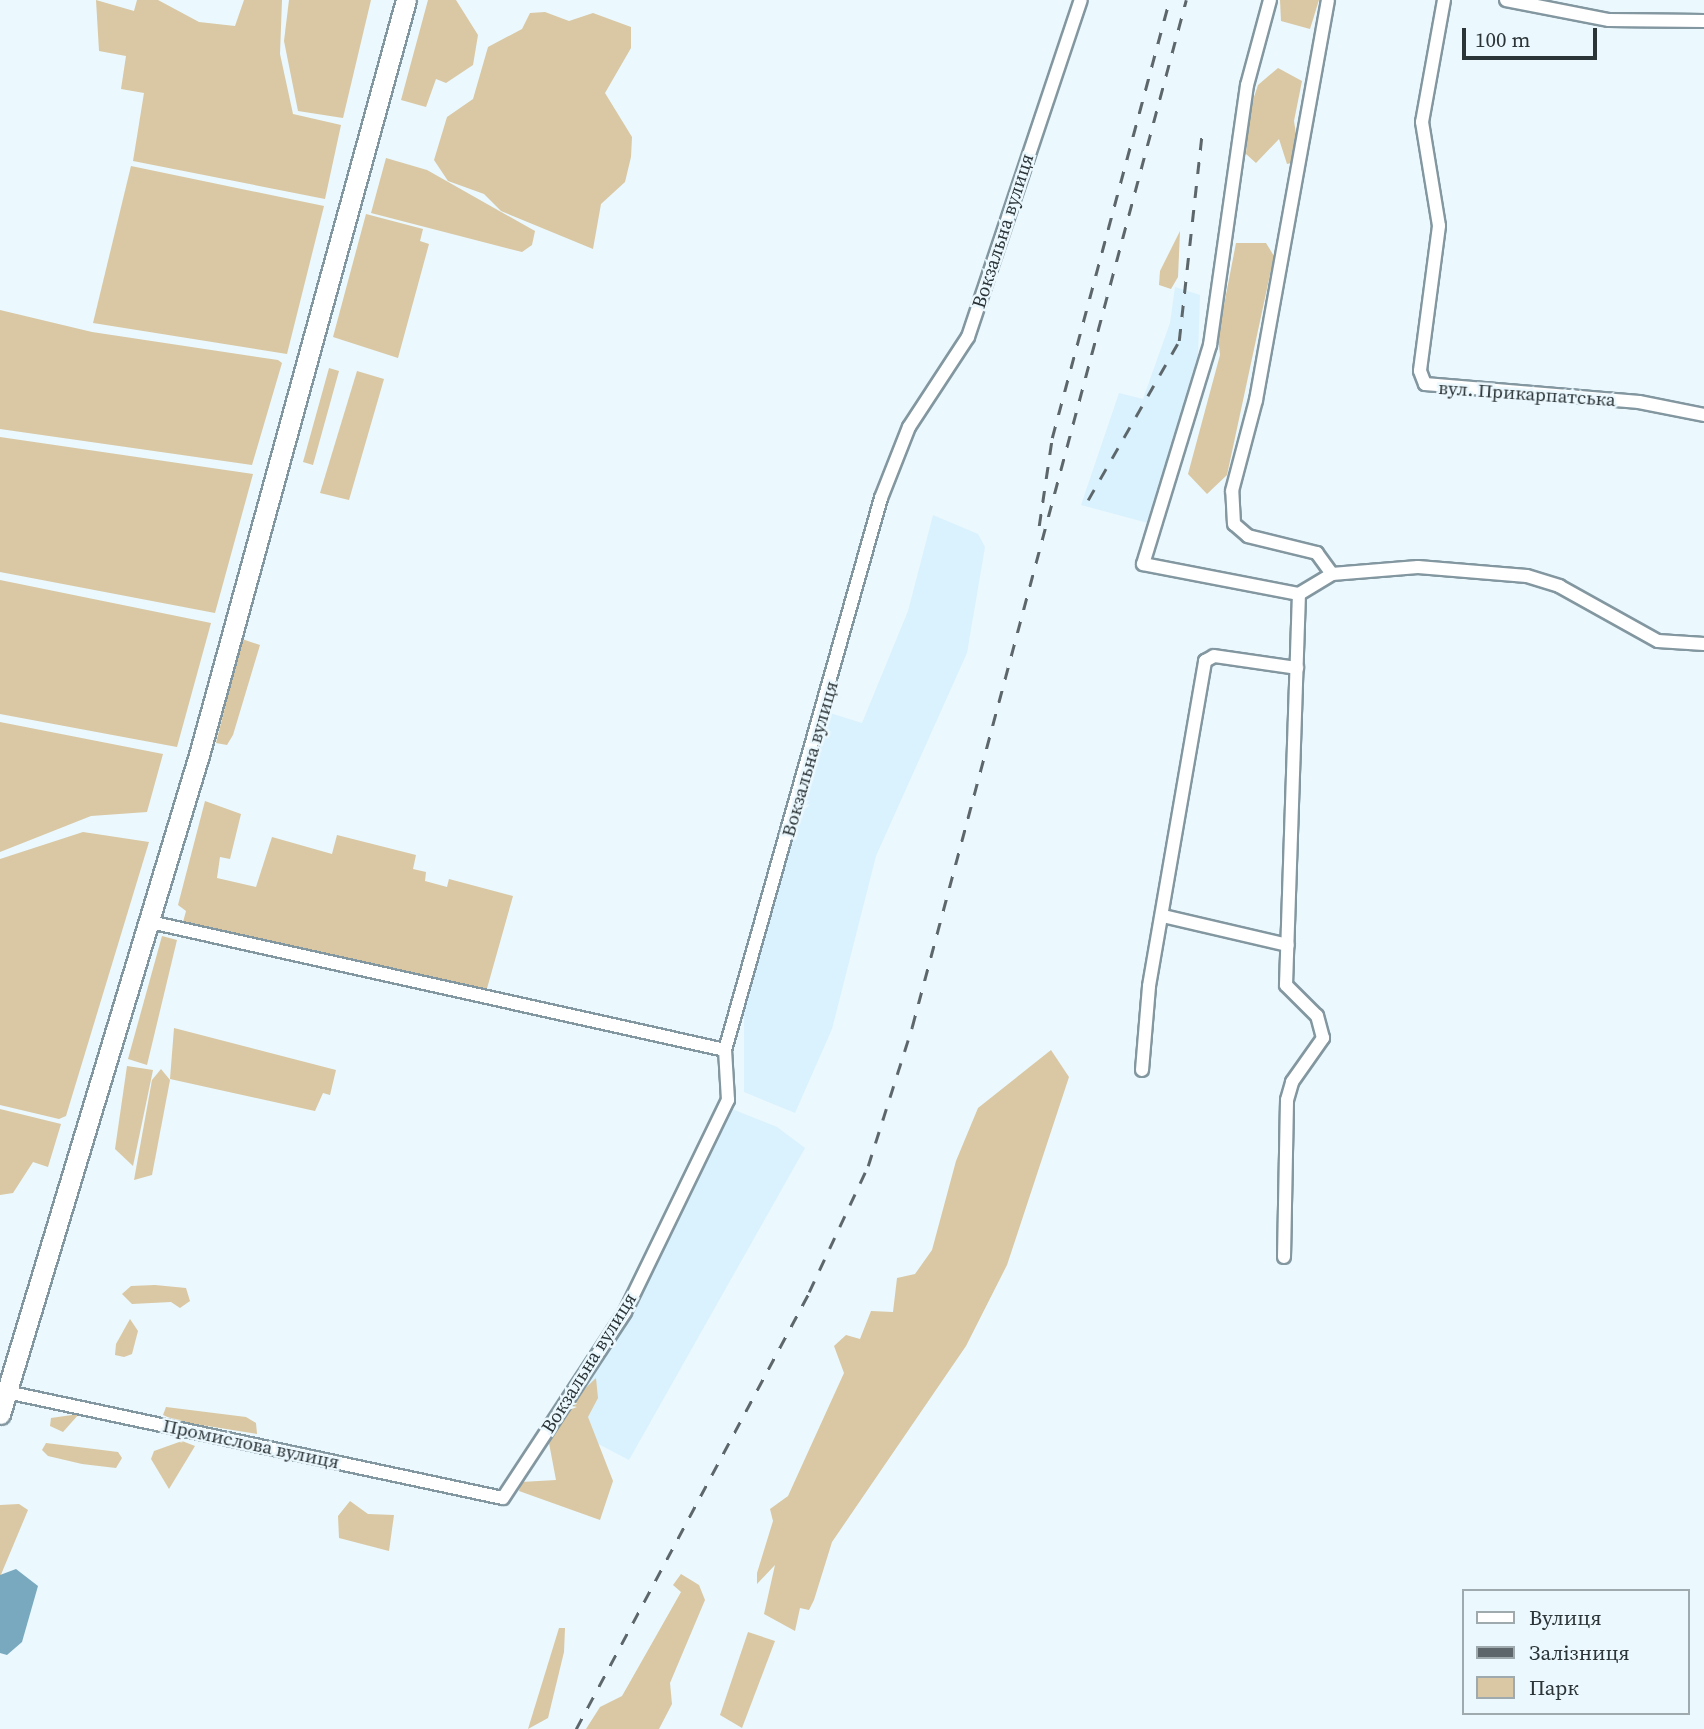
<!DOCTYPE html>
<meta charset="utf-8">
<style>
body{margin:0}
#map{position:relative;width:1704px;height:1729px;overflow:hidden;background:#ebf8fe;font-family:"Source Serif 4",serif}
div>[style]{position:absolute}
[style*='--x']{left:calc(var(--x)*1px);top:calc(var(--y)*1px);width:calc(var(--w)*1px);rotate:calc(var(--a)*1deg)}
.built>*{inset:0;background:#daf2fd}
.green>*{inset:0;background:#d9c8a3}
.water>*{inset:0;background:#78a9be}
.roads{filter:drop-shadow(2px 0 #8397a0) drop-shadow(-2px 0 #8397a0) drop-shadow(0 2px #8397a0) drop-shadow(0 -2px #8397a0)}
.minor>*{height:12px;margin:-6px;padding:0 6px;transform-origin:6px;border-radius:6px;background:#fff}
.highway>*{height:19px;margin:-9.5px;padding:0 9.5px;transform-origin:9.5px;border-radius:9.5px;background:#fff}
.rail>*{height:2.5px;margin-top:-1.25px;transform-origin:0;background:repeating-linear-gradient(90deg,#5d676b 0 12px,transparent 0 24px)}
span{translate:-50% -50%;white-space:nowrap;text-align:center;line-height:1.15;-webkit-text-stroke:5px #ebf8fe;paint-order:stroke}
.street-label{font-size:19px;color:#2b3437}
.legend{position:absolute;left:1462px;top:1589px;width:228px;height:126px;box-sizing:border-box;background:#ebf8fe;border:2px solid #9eaaae;margin:0;padding:9px 12px;list-style:none;font-size:21px;color:#2b3437}
.legend li{display:flex;align-items:center;gap:14px;height:35px}
.legend b{width:35px;border:2px solid #9eaaae}
.scale{position:absolute;left:1462px;top:28px;width:135px;height:32px;box-sizing:border-box;border:4px solid #2b3437;border-top:0;padding-left:9px;font-size:21px;line-height:24px;white-space:nowrap;color:#2b3437;-webkit-text-stroke:5px #ebf8fe;paint-order:stroke}
</style>
<div id="map">
<div class="built">
<div style="clip-path:polygon(1175px 287px,1200px 295px,1198px 355px,1148px 523px,1081px 505px,1119px 393px,1143px 399px,1170px 323px)"></div>
<div style="clip-path:polygon(933px 515px,978px 534px,985px 547px,967px 653px,876px 856px,832px 1029px,795px 1113px,744px 1092px,744px 1006px,830px 713px,862px 723px,908px 611px)"></div>
<div style="clip-path:polygon(732px 1109px,777px 1127px,805px 1148px,629px 1460px,564px 1426px)"></div>
</div>
<div class="green">
<div style="clip-path:polygon(96px 0,134px 11px,137px 0,158px 0,199px 22px,235px 26px,244px 0,282px 0,280px 54px,293px 114px,341px 125px,325px 199px,133px 161px,144px 93px,121px 89px,126px 56px,99px 51px)"></div>
<div style="clip-path:polygon(289px 0,371px 0,343px 118px,298px 111px,284px 41px)"></div>
<div style="clip-path:polygon(428px 0,456px 0,478px 35px,473px 65px,446px 83px,436px 79px,426px 107px,401px 100px)"></div>
<div style="clip-path:polygon(1280px 0,1319px 0,1310px 29px,1281px 21px)"></div>
<div style="clip-path:polygon(545px 12px,569px 21px,593px 13px,631px 27px,631px 48px,605px 93px,632px 137px,631px 157px,625px 182px,601px 204px,593px 249px,501px 211px,484px 194px,448px 181px,434px 160px,447px 117px,473px 99px,488px 47px,522px 29px,530px 13px)"></div>
<div style="clip-path:polygon(1278px 68px,1302px 81px,1294px 121px,1300px 161px,1287px 164px,1279px 139px,1256px 163px,1246px 154px,1249px 112px,1258px 85px)"></div>
<div style="clip-path:polygon(386px 158px,427px 170px,535px 231px,532px 245px,522px 252px,371px 213px)"></div>
<div style="clip-path:polygon(131px 166px,324px 206px,287px 354px,93px 323px)"></div>
<div style="clip-path:polygon(366px 214px,423px 229px,420px 241px,429px 244px,398px 358px,333px 337px)"></div>
<div style="clip-path:polygon(1180px 231px,1178px 277px,1171px 289px,1159px 285px,1160px 271px)"></div>
<div style="clip-path:polygon(1236px 243px,1266px 243px,1274px 256px,1227px 475px,1207px 494px,1188px 474px,1220px 355px,1218px 336px)"></div>
<div style="clip-path:polygon(0 310px,92px 332px,278px 360px,282px 363px,252px 465px,0 429px)"></div>
<div style="clip-path:polygon(329px 368px,339px 371px,313px 465px,303px 462px)"></div>
<div style="clip-path:polygon(357px 371px,384px 379px,349px 500px,320px 493px)"></div>
<div style="clip-path:polygon(0 437px,253px 474px,215px 613px,0 572px)"></div>
<div style="clip-path:polygon(0 580px,211px 623px,177px 747px,0 714px)"></div>
<div style="clip-path:polygon(242px 639px,260px 645px,233px 735px,227px 745px,216px 743px)"></div>
<div style="clip-path:polygon(0 722px,163px 754px,147px 812px,91px 816px,0 852px)"></div>
<div style="clip-path:polygon(205px 801px,241px 814px,230px 859px,220px 857px,217px 878px,256px 887px,272px 837px,332px 854px,337px 835px,416px 855px,413px 869px,426px 872px,425px 881px,447px 887px,449px 879px,513px 896px,486px 992px,183px 922px,186px 911px,178px 905px)"></div>
<div style="clip-path:polygon(83px 832px,149px 842px,66px 1116px,59px 1119px,0 1105px,0 859px)"></div>
<div style="clip-path:polygon(162px 936px,177px 940px,147px 1065px,128px 1059px)"></div>
<div style="clip-path:polygon(174px 1028px,336px 1070px,330px 1095px,323px 1093px,315px 1111px,170px 1079px)"></div>
<div style="clip-path:polygon(1051px 1050px,1069px 1077px,1007px 1265px,966px 1346px,832px 1542px,814px 1600px,809px 1610px,800px 1608px,795px 1631px,764px 1614px,775px 1565px,757px 1584px,757px 1573px,773px 1521px,770px 1509px,788px 1496px,844px 1373px,834px 1346px,846px 1335px,860px 1339px,871px 1311px,893px 1312px,897px 1278px,915px 1274px,932px 1250px,956px 1161px,978px 1108px)"></div>
<div style="clip-path:polygon(127px 1066px,153px 1070px,133px 1166px,115px 1149px)"></div>
<div style="clip-path:polygon(161px 1069px,170px 1080px,152px 1175px,134px 1180px,152px 1080px)"></div>
<div style="clip-path:polygon(0 1109px,61px 1124px,48px 1167px,33px 1162px,13px 1193px,0 1195px)"></div>
<div style="clip-path:polygon(155px 1285px,186px 1288px,190px 1301px,180px 1308px,171px 1302px,132px 1304px,122px 1294px,131px 1286px)"></div>
<div style="clip-path:polygon(130px 1319px,138px 1331px,132px 1354px,124px 1357px,115px 1355px,116px 1344px)"></div>
<div style="clip-path:polygon(596px 1378px,598px 1398px,588px 1417px,613px 1481px,600px 1520px,519px 1491px,521px 1482px,556px 1480px,549px 1443px,568px 1405px)"></div>
<div style="clip-path:polygon(166px 1407px,246px 1417px,256px 1423px,257px 1434px,176px 1421px,163px 1415px)"></div>
<div style="clip-path:polygon(79px 1414px,63px 1432px,50px 1426px,51px 1418px)"></div>
<div style="clip-path:polygon(182px 1441px,195px 1446px,169px 1489px,151px 1459px,154px 1451px)"></div>
<div style="clip-path:polygon(46px 1443px,118px 1452px,122px 1458px,116px 1468px,82px 1464px,48px 1456px,42px 1450px)"></div>
<div style="clip-path:polygon(350px 1501px,368px 1514px,394px 1515px,389px 1551px,339px 1538px,338px 1516px)"></div>
<div style="clip-path:polygon(19px 1504px,28px 1510px,0 1577px,0 1505px)"></div>
<div style="clip-path:polygon(681px 1574px,699px 1585px,705px 1600px,670px 1683px,672px 1704px,659px 1729px,586px 1729px,600px 1707px,622px 1696px,681px 1592px,673px 1585px)"></div>
<div style="clip-path:polygon(559px 1628px,565px 1628px,564px 1652px,548px 1718px,528px 1729px)"></div>
<div style="clip-path:polygon(748px 1632px,775px 1641px,742px 1728px,720px 1715px)"></div>
</div>
<div class="water">
<div style="clip-path:polygon(16px 1569px,38px 1586px,22px 1642px,7px 1655px,0 1653px,0 1575px)"></div>
</div>
<div class="roads">
<div class="minor">
<div style="--x:1270;--y:0;--w:88;--a:105.1"></div>
<div style="--x:1247;--y:85;--w:263;--a:98.1"></div>
<div style="--x:1210;--y:345;--w:229;--a:107"></div>
<div style="--x:1143;--y:564;--w:159;--a:10.9"></div>
<div style="--x:1299;--y:594;--w:39;--a:-31"></div>
<div style="--x:1332;--y:574;--w:26;--a:-126"></div>
<div style="--x:1317;--y:553;--w:71;--a:-166.2"></div>
<div style="--x:1248;--y:536;--w:18;--a:-139"></div>
<div style="--x:1234;--y:524;--w:33;--a:-93"></div>
<div style="--x:1232;--y:491;--w:94;--a:-75.2"></div>
<div style="--x:1256;--y:400;--w:406;--a:-79.8"></div>
<div style="--x:1444;--y:0;--w:124;--a:100.2"></div>
<div style="--x:1422;--y:122;--w:105;--a:80.7"></div>
<div style="--x:1439;--y:226;--w:146;--a:97.5"></div>
<div style="--x:1420;--y:371;--w:14;--a:69"></div>
<div style="--x:1425;--y:384;--w:215;--a:4.8"></div>
<div style="--x:1639;--y:402;--w:66;--a:11.3"></div>
<div style="--x:1506;--y:0;--w:105;--a:11"></div>
<div style="--x:1609;--y:20;--w:95;--a:0.6"></div>
<div style="--x:1332;--y:574;--w:86;--a:-4.7"></div>
<div style="--x:1418;--y:567;--w:109;--a:4.7"></div>
<div style="--x:1527;--y:576;--w:34;--a:17"></div>
<div style="--x:1559;--y:586;--w:113;--a:29.1"></div>
<div style="--x:1658;--y:641;--w:46;--a:3.7"></div>
<div style="--x:1163;--y:916;--w:128;--a:13.1"></div>
<div style="--x:150;--y:922;--w:589;--a:12.55"></div>
<div style="--x:1142;--y:1070;--w:84;--a:-85.2"></div>
<div style="--x:1149;--y:986;--w:330;--a:-80.2"></div>
<div style="--x:1205;--y:661;--w:10;--a:-29"></div>
<div style="--x:1214;--y:656;--w:84;--a:8.2"></div>
<div style="--x:1284;--y:1257;--w:157;--a:-88.9"></div>
<div style="--x:1287;--y:1100;--w:19;--a:-74"></div>
<div style="--x:1292;--y:1082;--w:54;--a:-54.8"></div>
<div style="--x:1323;--y:1038;--w:23;--a:-105"></div>
<div style="--x:1317;--y:1016;--w:44;--a:-135"></div>
<div style="--x:1286;--y:985;--w:391;--a:-88.1"></div>
<div style="--x:2;--y:1391;--w:512;--a:12.06"></div>
<div style="--x:503;--y:1498;--w:222;--a:-56.7"></div>
<div style="--x:625;--y:1312;--w:236;--a:-64.1"></div>
<div style="--x:728;--y:1100;--w:50;--a:-93.4"></div>
<div style="--x:725;--y:1050;--w:574;--a:-74.22"></div>
<div style="--x:881;--y:498;--w:76;--a:-68.5"></div>
<div style="--x:909;--y:427;--w:108;--a:-56.8"></div>
<div style="--x:968;--y:337;--w:355;--a:-71.5"></div>
</div>
<div class="highway">
<div style="--x:0;--y:1414;--w:688;--a:-73.2"></div>
<div style="--x:199;--y:755;--w:783;--a:-74.67"></div>
</div>
</div>
<div class="rail">
<div style="--x:1088;--y:500;--w:183;--a:-60.2"></div>
<div style="--x:1179;--y:341;--w:208;--a:-83.7"></div>
<div style="--x:1039;--y:526;--w:89;--a:-81.6"></div>
<div style="--x:1052;--y:438;--w:453;--a:-75"></div>
<div style="--x:576;--y:1729;--w:495;--a:-61.9"></div>
<div style="--x:809;--y:1292;--w:139;--a:-64.9"></div>
<div style="--x:868;--y:1166;--w:146;--a:-72.4"></div>
<div style="--x:912;--y:1027;--w:1063;--a:-75.06"></div>
</div>
<div class="street-label">
<span style="left:1003px;top:231px;rotate:-72deg">Вокзальна вулиця</span>
<span style="left:1527px;top:394px;rotate:4deg">вул. Прикарпатська</span>
<span style="left:810px;top:759px;rotate:-74deg">Вокзальна вулиця</span>
<span style="left:589px;top:1363px;rotate:-58deg">Вокзальна вулиця</span>
<span style="left:251px;top:1444px;rotate:12deg">Промислова вулиця</span>
</div>
<ul class="legend">
<li><b style="height:9px;background:#fff"></b>Вулиця</li>
<li><b style="height:9px;background:#5d676b"></b>Залізниця</li>
<li><b style="height:19px;background:#d9c8a3"></b>Парк</li>
</ul>
<div class="scale">100 m</div>
</div>
